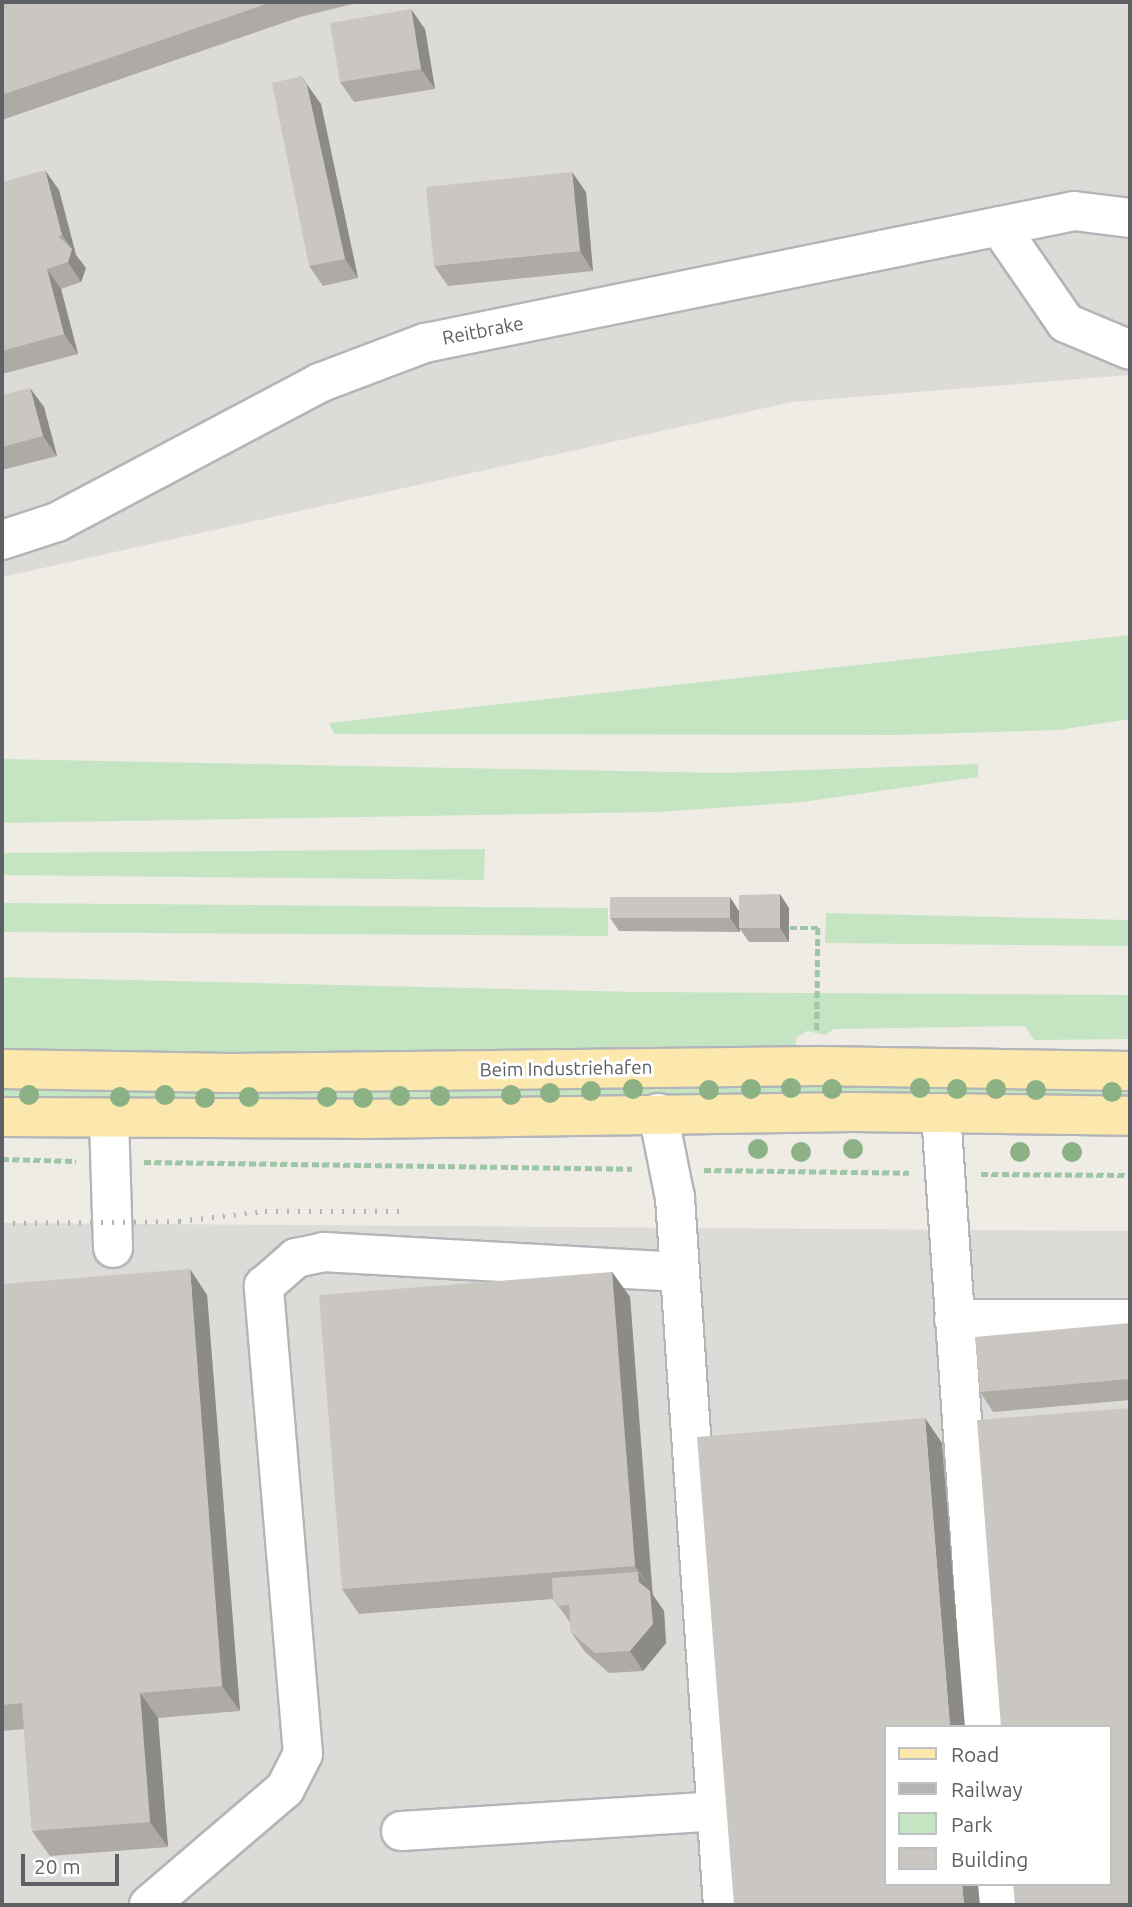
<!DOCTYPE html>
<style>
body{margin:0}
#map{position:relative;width:1132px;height:1907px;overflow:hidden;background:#eeece5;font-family:Ubuntu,sans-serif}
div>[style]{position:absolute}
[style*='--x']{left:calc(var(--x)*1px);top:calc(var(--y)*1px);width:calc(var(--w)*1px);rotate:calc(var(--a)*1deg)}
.industrial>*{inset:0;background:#dddbd7}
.green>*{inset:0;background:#c5e5c2}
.path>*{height:4.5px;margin-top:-2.25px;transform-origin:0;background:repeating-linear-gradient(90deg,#9cc6a5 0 7px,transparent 0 10.5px)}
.roads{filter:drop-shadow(2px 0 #b2b6b9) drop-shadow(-2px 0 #b2b6b9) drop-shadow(0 2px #b2b6b9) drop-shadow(0 -2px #b2b6b9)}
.minor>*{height:38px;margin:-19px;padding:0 19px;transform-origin:19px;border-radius:19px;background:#fff}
.major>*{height:38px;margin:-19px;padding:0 19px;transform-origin:19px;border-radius:19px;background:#fce8ac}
.rail>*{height:5px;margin-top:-2.5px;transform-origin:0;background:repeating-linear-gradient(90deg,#b3b4b5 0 2px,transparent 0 11px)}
.trees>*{width:20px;height:20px;margin:-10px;border-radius:50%;background:#8bb185}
.wall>*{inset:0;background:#aeaba7}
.shaded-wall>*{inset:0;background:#8d8b88}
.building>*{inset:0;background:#cac7c2}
span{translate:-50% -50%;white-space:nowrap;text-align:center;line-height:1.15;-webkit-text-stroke:6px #fff;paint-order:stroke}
.street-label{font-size:19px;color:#5d6165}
.frame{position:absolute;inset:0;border:4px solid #5d6165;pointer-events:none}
.legend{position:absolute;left:884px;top:1725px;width:228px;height:161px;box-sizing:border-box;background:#fff;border:2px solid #bec0c1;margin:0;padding:9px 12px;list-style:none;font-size:21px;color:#5d6165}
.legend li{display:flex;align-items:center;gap:14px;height:35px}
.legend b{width:35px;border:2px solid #bec0c1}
.scale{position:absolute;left:21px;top:1854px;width:98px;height:32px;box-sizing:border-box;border:4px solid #5d6165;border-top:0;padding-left:9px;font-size:21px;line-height:24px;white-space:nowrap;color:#5d6165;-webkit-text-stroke:5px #fff;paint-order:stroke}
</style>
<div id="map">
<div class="industrial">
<div style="clip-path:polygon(2px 2px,1130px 2px,1130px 375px,792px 402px,2px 577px)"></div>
<div style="clip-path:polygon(evenodd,2px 1223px,1130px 1231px,1130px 1905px,2px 1905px,2px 1223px,885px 1727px,1109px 1727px,1109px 1884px,885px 1884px,885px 1727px)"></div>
</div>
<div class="green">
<div style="clip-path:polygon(1130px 635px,1130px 719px,1058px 730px,897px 735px,334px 734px,329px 723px)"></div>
<div style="clip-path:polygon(2px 759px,722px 773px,978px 764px,978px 777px,803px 802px,656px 812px,2px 823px)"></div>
<div style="clip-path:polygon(485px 849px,484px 880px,2px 875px,2px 853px)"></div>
<div style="clip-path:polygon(2px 903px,608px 908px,608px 936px,2px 932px)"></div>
<div style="clip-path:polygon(826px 913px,1130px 920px,1130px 946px,825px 943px)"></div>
<div style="clip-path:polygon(2px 977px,636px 992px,1130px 995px,1130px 1039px,1034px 1040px,1025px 1026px,834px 1029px,825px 1035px,807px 1031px,796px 1038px,796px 1047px,280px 1055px,2px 1049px)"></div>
<div style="clip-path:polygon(791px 1083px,1130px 1088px,1130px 1098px,791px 1093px,234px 1100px,2px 1098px,2px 1090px,234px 1092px)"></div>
</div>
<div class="path">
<div style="--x:790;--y:928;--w:28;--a:0"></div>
<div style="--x:818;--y:928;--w:102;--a:90.6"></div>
<div style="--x:2;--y:1159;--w:74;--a:1.5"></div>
<div style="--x:144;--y:1162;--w:488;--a:0.8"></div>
<div style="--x:704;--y:1170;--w:205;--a:0.8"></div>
<div style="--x:981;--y:1174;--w:149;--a:0.4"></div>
</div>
<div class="roads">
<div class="minor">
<div style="--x:999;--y:226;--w:118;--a:55.4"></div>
<div style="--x:1066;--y:323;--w:69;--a:22.9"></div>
<div style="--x:2;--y:540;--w:58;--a:-18.1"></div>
<div style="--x:57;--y:522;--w:297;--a:-27.9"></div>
<div style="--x:319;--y:383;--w:113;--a:-20.7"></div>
<div style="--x:425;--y:343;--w:662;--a:-11.5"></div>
<div style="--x:1074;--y:211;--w:56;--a:7.1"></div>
<div style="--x:658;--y:1113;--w:87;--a:78.7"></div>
<div style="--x:675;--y:1198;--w:709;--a:86.12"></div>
<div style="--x:941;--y:1113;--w:615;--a:86.09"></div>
<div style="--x:109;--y:1119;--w:129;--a:88.2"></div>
<div style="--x:954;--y:1319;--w:176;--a:0"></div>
<div style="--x:401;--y:1831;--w:316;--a:-3.6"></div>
<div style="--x:995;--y:1884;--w:21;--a:85"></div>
<div style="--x:149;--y:1905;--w:179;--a:-40.5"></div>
<div style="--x:285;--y:1789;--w:39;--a:-63"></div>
<div style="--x:303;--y:1754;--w:470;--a:-94.8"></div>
<div style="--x:264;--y:1286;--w:43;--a:-41.2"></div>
<div style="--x:296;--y:1258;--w:29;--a:-12"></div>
<div style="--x:324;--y:1252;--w:356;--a:3.2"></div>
</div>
<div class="major">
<div style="--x:2;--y:1069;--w:229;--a:1"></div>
<div style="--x:231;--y:1073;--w:586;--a:-0.68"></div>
<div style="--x:817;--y:1066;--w:313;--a:0.9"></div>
<div style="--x:2;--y:1117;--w:358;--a:0.3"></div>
<div style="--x:360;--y:1119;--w:493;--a:-0.8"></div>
<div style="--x:853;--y:1112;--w:277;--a:0.8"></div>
</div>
</div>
<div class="rail">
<div style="--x:2;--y:1223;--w:177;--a:-0.6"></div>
<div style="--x:179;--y:1221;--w:87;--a:-6.6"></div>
<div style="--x:265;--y:1211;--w:135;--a:0"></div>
</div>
<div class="trees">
<div style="left:791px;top:1088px"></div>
<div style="left:920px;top:1088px"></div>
<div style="left:633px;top:1089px"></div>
<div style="left:751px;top:1089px"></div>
<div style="left:832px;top:1089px"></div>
<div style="left:957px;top:1089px"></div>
<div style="left:996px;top:1089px"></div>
<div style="left:709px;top:1090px"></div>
<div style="left:1036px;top:1090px"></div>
<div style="left:591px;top:1091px"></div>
<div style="left:1112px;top:1092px"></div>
<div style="left:550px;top:1093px"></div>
<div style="left:29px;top:1095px"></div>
<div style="left:165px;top:1095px"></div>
<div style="left:511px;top:1095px"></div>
<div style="left:400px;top:1096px"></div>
<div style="left:440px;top:1096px"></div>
<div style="left:120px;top:1097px"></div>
<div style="left:249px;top:1097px"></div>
<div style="left:327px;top:1097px"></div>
<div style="left:205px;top:1098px"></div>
<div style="left:363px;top:1098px"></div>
<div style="left:758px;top:1149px"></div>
<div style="left:853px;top:1149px"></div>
<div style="left:801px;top:1152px"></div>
<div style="left:1020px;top:1152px"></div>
<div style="left:1072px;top:1152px"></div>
</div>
<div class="wall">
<div style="clip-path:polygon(2px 2px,361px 2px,300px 17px,2px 120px)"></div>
<div style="clip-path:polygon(425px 29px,435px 89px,354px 102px,340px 82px)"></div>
<div style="clip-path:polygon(321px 104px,358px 278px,323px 286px,309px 266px)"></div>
<div style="clip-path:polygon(2px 182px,59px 190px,76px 255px,86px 268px,81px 282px,61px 289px,78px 354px,2px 374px)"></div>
<div style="clip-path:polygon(586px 192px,593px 271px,448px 286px,434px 266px)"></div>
<div style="clip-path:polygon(2px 395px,44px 407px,57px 456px,2px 470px)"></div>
<div style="clip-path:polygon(789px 908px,789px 942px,749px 942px,740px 929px,740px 932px,619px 931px,610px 918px)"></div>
<div style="clip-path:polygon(612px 1272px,630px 1297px,653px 1595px,664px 1611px,666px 1643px,643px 1671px,609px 1673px,585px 1652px,571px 1632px,570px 1622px,553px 1599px,359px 1614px,342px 1589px)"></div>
<div style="clip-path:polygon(2px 1284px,207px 1295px,240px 1711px,158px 1718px,168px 1847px,50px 1856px,32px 1831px,24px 1729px,2px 1731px)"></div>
<div style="clip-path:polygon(1130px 1323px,1130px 1400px,993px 1412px,980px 1392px)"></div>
</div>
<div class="shaded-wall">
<div style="clip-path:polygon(411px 9px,425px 29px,435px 89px,421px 69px)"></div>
<div style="clip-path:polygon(301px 76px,321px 104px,358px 278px,345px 259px)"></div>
<div style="clip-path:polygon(45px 170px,59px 190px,76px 255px,86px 268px,81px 282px,68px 262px,72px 249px,62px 235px)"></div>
<div style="clip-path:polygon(572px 172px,586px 192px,593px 271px,580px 251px)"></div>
<div style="clip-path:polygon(47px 269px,61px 289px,78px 354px,64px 334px)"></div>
<div style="clip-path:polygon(30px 388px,44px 407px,57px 456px,43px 436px)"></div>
<div style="clip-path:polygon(780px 894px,789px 908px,789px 942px,780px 928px)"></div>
<div style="clip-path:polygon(730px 897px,739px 911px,740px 932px,730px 918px)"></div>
<div style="clip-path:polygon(190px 1269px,207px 1295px,240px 1711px,222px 1686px)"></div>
<div style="clip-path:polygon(612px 1272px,630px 1297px,652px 1591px,635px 1566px)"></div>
<div style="clip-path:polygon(925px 1418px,942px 1443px,965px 1727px,950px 1727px)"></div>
<div style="clip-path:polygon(638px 1572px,652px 1591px,653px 1595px,664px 1611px,666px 1643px,643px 1671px,630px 1651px)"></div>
<div style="clip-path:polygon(140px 1693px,158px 1718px,168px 1847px,150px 1822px)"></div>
<div style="clip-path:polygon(962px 1884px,978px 1884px,980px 1905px,964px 1905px)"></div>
</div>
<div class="building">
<div style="clip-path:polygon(2px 2px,272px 2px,2px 95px)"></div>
<div style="clip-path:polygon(411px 9px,421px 69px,340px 82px,330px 23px)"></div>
<div style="clip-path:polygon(301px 76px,307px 85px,345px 259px,309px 266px,272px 83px)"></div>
<div style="clip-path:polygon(45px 170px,62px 235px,58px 236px,72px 249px,68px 262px,47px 269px,64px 334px,2px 351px,2px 182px)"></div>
<div style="clip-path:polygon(572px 172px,580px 251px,434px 266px,426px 187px)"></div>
<div style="clip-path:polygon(30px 388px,43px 436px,2px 447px,2px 395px)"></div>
<div style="clip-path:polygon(780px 894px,780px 928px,739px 928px,739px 895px)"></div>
<div style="clip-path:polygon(610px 897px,730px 897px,730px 918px,610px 918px)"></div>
<div style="clip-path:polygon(190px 1269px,222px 1686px,140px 1693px,150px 1822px,32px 1831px,22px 1703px,2px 1705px,2px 1284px)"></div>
<div style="clip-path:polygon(612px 1272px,635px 1566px,342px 1589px,319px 1295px)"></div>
<div style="clip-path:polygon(1130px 1323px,1130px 1379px,980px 1392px,975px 1337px)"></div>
<div style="clip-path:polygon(1130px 1408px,1130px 1905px,1015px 1905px,1013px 1884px,1109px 1884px,1109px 1727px,1001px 1727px,977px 1420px)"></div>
<div style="clip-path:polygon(925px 1418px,950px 1727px,885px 1727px,885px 1884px,962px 1884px,964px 1905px,734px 1905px,697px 1437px)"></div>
<div style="clip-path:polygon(638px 1572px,639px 1582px,650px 1591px,653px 1624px,630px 1651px,595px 1653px,571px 1632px,569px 1605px,560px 1606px,553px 1599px,552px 1578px)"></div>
</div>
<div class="street-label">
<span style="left:483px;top:331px;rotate:-11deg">Reitbrake</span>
<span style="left:566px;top:1069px;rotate:-1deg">Beim Industriehafen</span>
</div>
<div class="frame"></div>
<ul class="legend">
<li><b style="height:9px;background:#fce8ac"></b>Road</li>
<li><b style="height:9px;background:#b3b4b5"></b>Railway</li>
<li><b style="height:19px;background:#c5e5c2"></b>Park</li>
<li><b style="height:19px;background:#cac7c2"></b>Building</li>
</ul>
<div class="scale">20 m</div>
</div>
